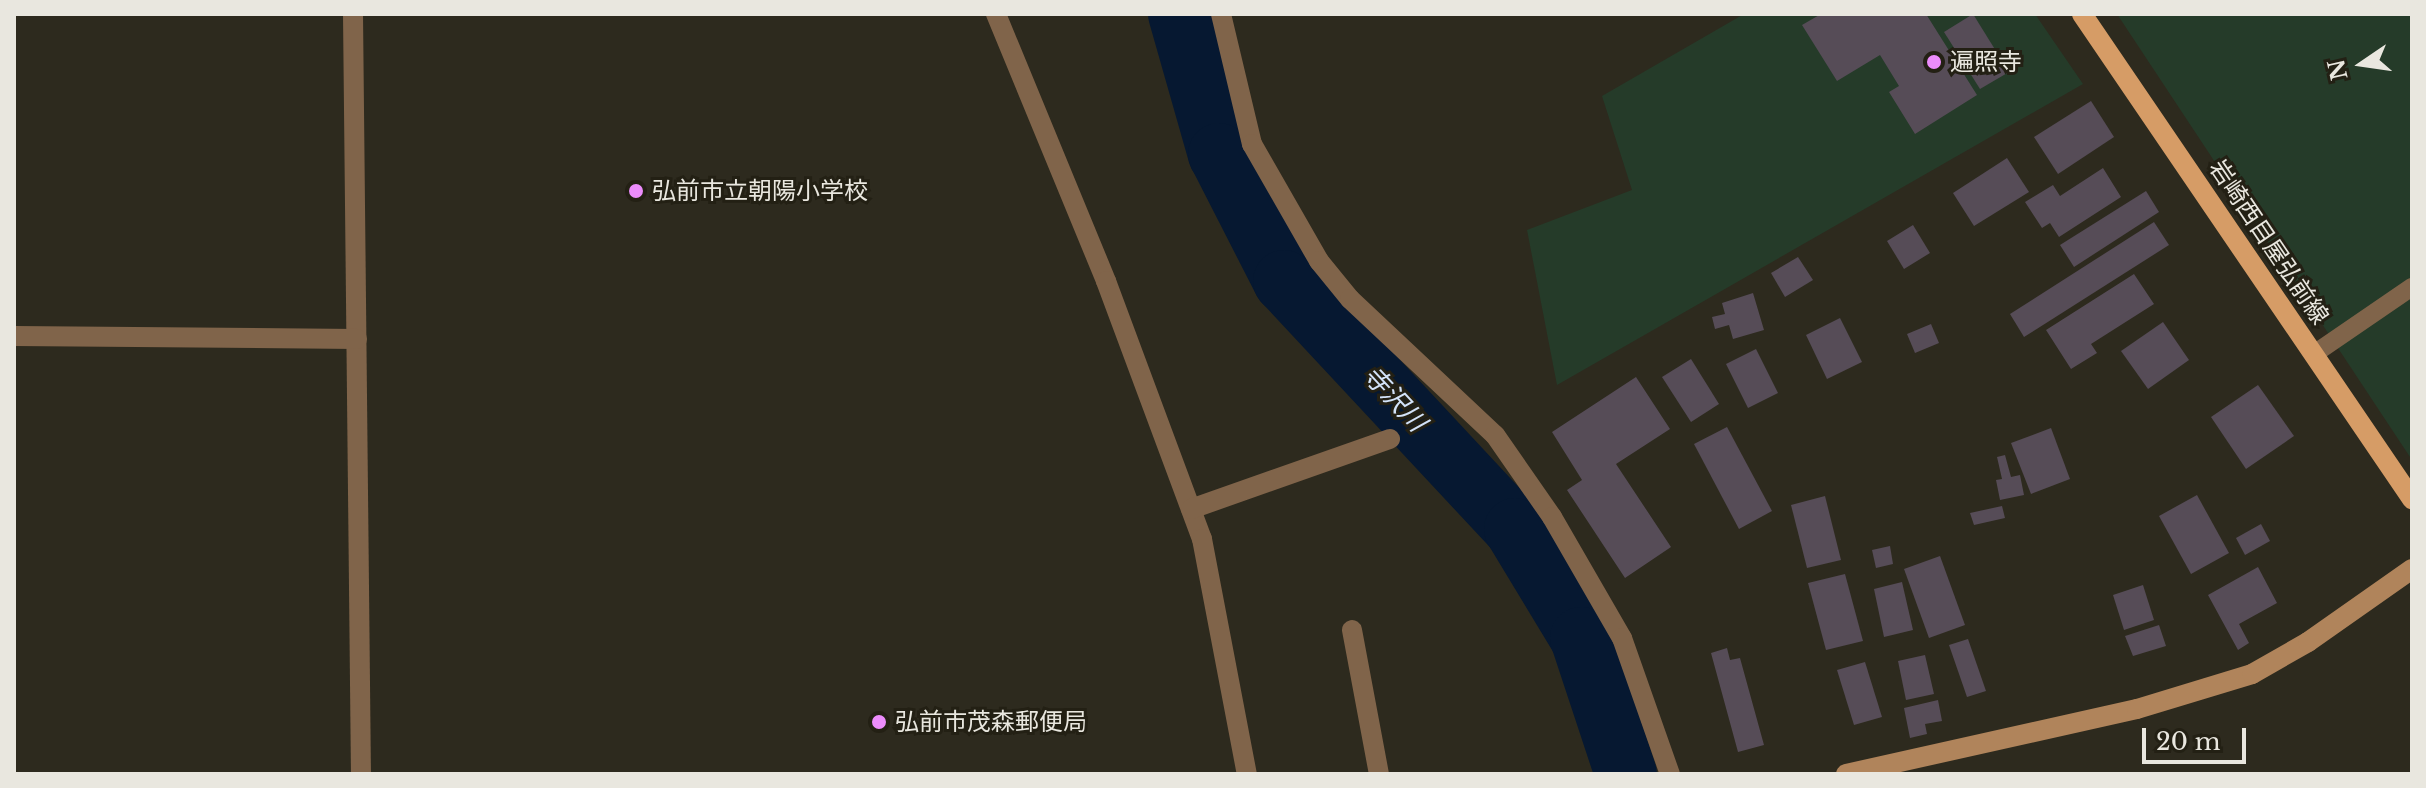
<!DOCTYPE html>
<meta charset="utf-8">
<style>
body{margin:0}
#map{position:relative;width:2426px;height:788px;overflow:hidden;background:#2d2a1e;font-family:"Libre Baskerville","Noto Sans JP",serif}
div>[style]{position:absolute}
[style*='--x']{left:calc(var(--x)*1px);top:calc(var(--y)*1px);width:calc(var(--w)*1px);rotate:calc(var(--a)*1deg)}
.green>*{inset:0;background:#253b29}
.river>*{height:62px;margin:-31px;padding:0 31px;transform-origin:31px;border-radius:31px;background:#061831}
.building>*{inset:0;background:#564c57}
.lane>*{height:18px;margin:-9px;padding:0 9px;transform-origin:9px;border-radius:9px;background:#80644a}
.street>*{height:20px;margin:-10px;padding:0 10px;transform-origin:10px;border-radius:10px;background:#80644a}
.secondary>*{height:20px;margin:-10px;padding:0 10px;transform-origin:10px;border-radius:10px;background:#b0845b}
.primary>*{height:20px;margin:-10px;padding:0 10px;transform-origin:10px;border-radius:10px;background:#d69c66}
.dots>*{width:22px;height:22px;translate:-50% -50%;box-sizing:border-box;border:4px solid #232014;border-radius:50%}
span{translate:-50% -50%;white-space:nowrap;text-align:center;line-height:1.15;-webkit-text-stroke:6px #232014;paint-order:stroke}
.poi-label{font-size:24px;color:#e9e7df}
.left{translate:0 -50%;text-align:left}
.street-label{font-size:24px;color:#e9e7df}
.water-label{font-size:26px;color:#d3e3f9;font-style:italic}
.frame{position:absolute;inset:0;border:16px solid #e9e7df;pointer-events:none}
.north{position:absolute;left:2322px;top:24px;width:80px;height:80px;-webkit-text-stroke:6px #232014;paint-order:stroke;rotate:257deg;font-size:22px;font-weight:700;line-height:32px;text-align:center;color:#e9e7df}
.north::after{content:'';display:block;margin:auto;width:28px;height:36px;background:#e9e7df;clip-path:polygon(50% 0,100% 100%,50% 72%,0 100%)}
.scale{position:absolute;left:2142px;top:728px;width:104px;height:36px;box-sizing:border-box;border:4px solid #e9e7df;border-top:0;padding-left:10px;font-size:24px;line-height:28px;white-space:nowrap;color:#e9e7df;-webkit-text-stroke:6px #232014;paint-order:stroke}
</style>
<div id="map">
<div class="green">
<div style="clip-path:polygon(1744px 14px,2035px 14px,2083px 84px,1557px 385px,1527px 230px,1632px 190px,1602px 96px)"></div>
<div style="clip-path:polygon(2117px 14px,2412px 14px,2412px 460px)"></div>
</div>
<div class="river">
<div style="--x:1179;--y:14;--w:146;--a:74.1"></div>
<div style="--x:1219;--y:154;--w:143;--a:62.9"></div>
<div style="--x:1284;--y:281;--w:339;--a:47"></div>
<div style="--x:1515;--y:529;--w:127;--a:58.8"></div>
<div style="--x:1581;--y:638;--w:143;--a:71.7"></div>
</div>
<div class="building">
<div style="clip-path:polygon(1821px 14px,1926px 14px,1977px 95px,1915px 134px,1889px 92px,1899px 86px,1880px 55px,1837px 81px,1802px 25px)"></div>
<div style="clip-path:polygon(1973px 14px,2009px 72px,1980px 89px,1944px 32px)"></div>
<div style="clip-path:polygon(2091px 101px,2114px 137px,2058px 174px,2034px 137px)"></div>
<div style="clip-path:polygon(2007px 158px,2029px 192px,1974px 226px,1953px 193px)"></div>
<div style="clip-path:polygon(2103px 168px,2121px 197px,2059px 237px,2050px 223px,2042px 228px,2025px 202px,2053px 185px,2060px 196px)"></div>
<div style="clip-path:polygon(2146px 191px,2159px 212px,2074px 267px,2060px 245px)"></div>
<div style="clip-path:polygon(2154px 222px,2169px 245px,2024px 337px,2010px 314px)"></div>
<div style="clip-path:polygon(1913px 225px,1930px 253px,1904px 269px,1887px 241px)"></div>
<div style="clip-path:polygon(1798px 257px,1813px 280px,1785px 297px,1771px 273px)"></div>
<div style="clip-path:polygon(2134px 274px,2154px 304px,2091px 344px,2097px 353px,2071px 369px,2046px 330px)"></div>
<div style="clip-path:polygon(1753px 293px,1764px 330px,1733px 339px,1729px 325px,1715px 329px,1712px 317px,1725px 314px,1722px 303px)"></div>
<div style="clip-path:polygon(1840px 318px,1862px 362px,1827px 379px,1806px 335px)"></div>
<div style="clip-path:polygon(2163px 322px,2189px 360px,2148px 389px,2121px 351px)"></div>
<div style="clip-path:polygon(1931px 324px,1939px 343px,1915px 353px,1907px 334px)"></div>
<div style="clip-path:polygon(1756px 349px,1778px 393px,1748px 408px,1726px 364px)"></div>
<div style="clip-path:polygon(1691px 359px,1719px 404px,1691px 422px,1662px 377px)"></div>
<div style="clip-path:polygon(1636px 377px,1670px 429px,1616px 464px,1671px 547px,1625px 578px,1567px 490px,1582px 480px,1552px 432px)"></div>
<div style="clip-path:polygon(2258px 385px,2294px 436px,2246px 469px,2211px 417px)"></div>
<div style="clip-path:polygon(1727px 427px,1772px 511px,1739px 529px,1694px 444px)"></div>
<div style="clip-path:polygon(2051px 428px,2070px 479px,2031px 494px,2011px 443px)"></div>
<div style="clip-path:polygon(2005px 455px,2011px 477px,2020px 475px,2024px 495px,2000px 500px,1996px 480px,2002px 479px,1997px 457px)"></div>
<div style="clip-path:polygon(2197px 495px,2229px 553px,2191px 574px,2159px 516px)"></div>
<div style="clip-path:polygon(1825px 496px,1841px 560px,1807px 568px,1791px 505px)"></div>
<div style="clip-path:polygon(2002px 506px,2005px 518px,1974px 525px,1970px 513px)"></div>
<div style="clip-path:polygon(2261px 524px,2270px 541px,2245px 555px,2236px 538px)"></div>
<div style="clip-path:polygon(1890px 546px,1893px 564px,1876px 568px,1872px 550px)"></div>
<div style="clip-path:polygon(1940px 556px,1965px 625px,1929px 638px,1904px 569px)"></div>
<div style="clip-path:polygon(2258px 567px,2277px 603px,2239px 624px,2249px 643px,2238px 650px,2208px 595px)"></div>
<div style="clip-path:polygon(1845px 574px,1863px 641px,1826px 650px,1808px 583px)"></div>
<div style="clip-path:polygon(1902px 582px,1913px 630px,1884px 637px,1874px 589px)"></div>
<div style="clip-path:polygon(2143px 585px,2154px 620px,2124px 630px,2113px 595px)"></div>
<div style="clip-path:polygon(2159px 625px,2166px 646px,2133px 656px,2125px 636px)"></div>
<div style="clip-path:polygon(1968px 639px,1986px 691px,1967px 697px,1949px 645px)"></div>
<div style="clip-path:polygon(1727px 648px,1730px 660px,1740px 658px,1764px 745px,1738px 752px,1711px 653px)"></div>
<div style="clip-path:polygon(1925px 655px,1934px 694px,1906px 700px,1898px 661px)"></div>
<div style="clip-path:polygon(1865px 662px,1882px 717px,1854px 725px,1837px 670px)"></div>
<div style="clip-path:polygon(1938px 700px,1942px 721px,1925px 724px,1927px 734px,1910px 738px,1904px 708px)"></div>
</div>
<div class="lane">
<div style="--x:2314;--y:354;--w:119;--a:-34.4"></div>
</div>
<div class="street">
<div style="--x:353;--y:14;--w:760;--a:89.4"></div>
<div style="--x:996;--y:14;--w:289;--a:67.6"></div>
<div style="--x:1106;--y:281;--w:275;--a:69.6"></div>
<div style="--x:1202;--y:539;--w:239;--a:79.2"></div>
<div style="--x:1221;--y:14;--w:134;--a:76.6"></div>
<div style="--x:1252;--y:144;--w:135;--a:60.2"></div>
<div style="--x:1319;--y:261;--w:49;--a:50.8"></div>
<div style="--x:1350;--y:299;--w:199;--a:43.2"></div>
<div style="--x:1495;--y:435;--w:100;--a:55.2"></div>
<div style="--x:1552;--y:517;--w:140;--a:60"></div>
<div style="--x:1622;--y:638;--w:144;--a:70.6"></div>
<div style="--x:14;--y:336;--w:343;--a:0.5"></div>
<div style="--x:1191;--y:509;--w:211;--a:-19.4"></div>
<div style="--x:1352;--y:630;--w:147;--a:79.4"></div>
</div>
<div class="secondary">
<div style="--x:1846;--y:774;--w:298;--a:-12.6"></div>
<div style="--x:2137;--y:709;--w:120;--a:-16.9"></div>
<div style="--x:2252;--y:674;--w:64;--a:-29.7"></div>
<div style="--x:2308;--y:642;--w:127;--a:-35.1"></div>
</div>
<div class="primary">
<div style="--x:2082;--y:14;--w:587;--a:55.77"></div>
</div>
<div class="dots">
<div style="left:1934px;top:62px;background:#ec8cfb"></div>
<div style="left:636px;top:191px;background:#ec8cfb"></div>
<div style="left:879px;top:722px;background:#ec8cfb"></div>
</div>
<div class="poi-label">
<span class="left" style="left:1950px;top:62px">遍照寺</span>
<span class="left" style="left:652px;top:191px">弘前市立朝陽小学校</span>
<span class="left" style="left:895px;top:722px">弘前市茂森郵便局</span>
</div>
<div class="street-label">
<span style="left:2269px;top:242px;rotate:56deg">岩崎西目屋弘前線</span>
</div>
<div class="water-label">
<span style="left:1394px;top:399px;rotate:47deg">寺沢川</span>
</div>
<div class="frame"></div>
<div class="north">N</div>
<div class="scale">20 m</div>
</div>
